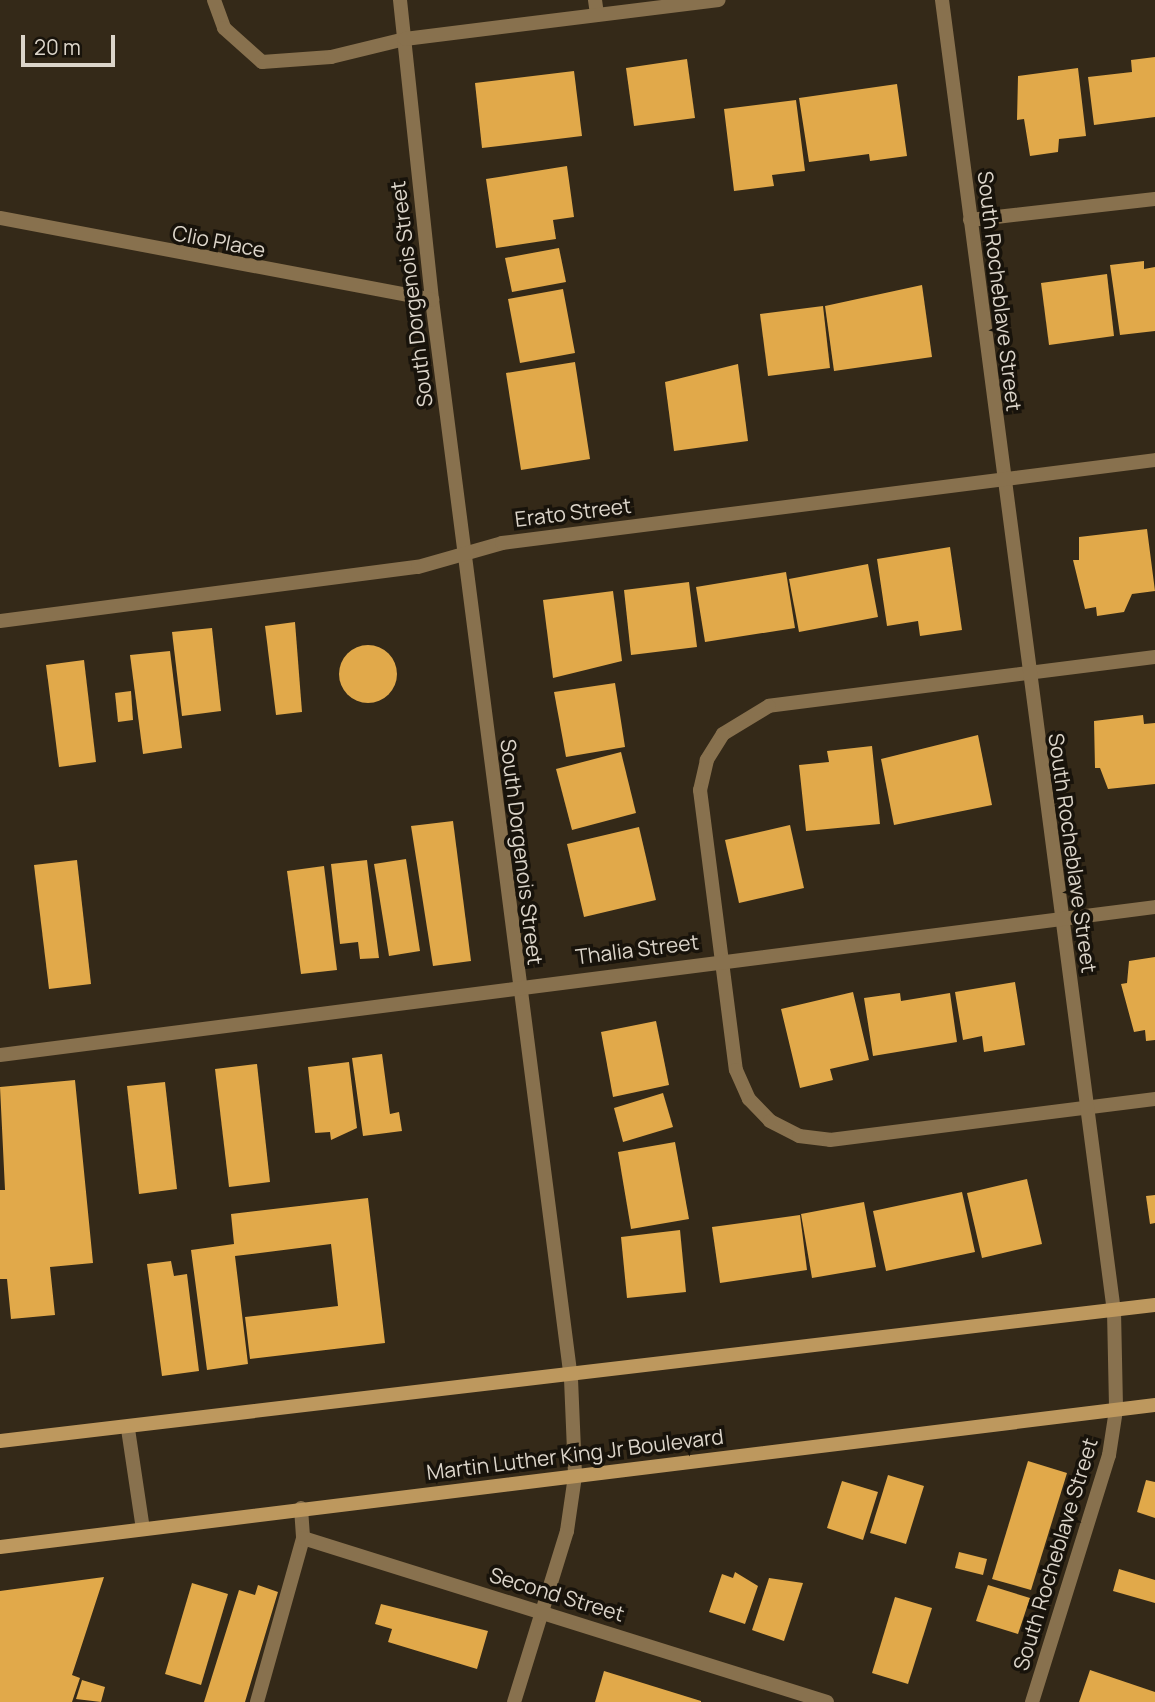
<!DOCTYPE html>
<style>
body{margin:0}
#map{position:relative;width:1155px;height:1702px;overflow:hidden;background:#342918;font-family:Manrope,sans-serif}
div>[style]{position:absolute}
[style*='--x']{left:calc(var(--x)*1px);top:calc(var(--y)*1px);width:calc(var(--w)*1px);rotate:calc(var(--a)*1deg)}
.building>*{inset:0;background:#e1a94a}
.round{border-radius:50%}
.lane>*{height:14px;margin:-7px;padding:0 7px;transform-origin:7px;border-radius:7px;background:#88714e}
.street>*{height:14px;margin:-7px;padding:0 7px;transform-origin:7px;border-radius:7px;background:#88714e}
.secondary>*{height:14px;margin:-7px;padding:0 7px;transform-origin:7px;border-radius:7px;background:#bd985e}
span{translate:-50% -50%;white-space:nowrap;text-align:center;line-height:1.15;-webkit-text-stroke:7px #18130b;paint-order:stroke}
.street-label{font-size:21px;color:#dcd5ca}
.scale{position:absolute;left:21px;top:35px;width:94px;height:32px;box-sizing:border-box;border:4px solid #dcd5ca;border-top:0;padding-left:9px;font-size:21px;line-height:24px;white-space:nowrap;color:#dcd5ca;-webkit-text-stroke:5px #18130b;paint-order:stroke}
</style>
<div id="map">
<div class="building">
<div style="clip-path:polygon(1155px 57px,1155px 117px,1094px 125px,1088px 77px,1132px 72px,1131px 60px)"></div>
<div style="clip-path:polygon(687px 59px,695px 118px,634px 126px,626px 68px)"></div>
<div style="clip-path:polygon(1078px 68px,1086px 136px,1059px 139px,1058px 152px,1030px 156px,1024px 119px,1017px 120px,1018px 76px)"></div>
<div style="clip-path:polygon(574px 71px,582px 136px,482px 148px,475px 83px)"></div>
<div style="clip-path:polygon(897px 84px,907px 156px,870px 161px,869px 154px,809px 162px,799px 98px)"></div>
<div style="clip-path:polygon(796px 100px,805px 171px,772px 175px,774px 186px,734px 191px,724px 109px)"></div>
<div style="clip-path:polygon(567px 166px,574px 217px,553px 220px,556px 239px,496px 248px,486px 179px)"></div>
<div style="clip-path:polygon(559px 248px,566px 282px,512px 292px,505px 258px)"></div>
<div style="clip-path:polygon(1144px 261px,1144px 269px,1155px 267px,1155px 331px,1120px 335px,1110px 265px)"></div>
<div style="clip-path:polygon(1107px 274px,1114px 336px,1049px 345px,1041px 283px)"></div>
<div style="clip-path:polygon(922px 285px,932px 357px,834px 371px,825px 306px)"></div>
<div style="clip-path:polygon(563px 289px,575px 353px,520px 363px,508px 299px)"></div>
<div style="clip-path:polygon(823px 306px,830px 368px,768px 376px,760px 314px)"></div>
<div style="clip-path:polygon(575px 362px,590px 459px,521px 470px,506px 373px)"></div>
<div style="clip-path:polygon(738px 364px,748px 441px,674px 451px,665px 382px)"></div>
<div style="clip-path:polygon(1147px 529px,1155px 591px,1132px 594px,1124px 612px,1097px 616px,1096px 607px,1085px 609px,1073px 560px,1079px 560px,1079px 537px)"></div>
<div style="clip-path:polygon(950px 547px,962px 630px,920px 636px,918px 621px,887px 626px,877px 559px)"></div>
<div style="clip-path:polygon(868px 564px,878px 617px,799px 632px,789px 579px)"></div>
<div style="clip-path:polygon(786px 572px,795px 628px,705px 642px,696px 587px)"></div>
<div style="clip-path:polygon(689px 582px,697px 647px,631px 655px,624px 590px)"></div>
<div style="clip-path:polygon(613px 591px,622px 661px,553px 678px,543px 600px)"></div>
<div style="clip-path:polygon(295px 622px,302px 712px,276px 715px,265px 626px)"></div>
<div style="clip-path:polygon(212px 628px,221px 711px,182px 716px,172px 632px)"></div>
<div class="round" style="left:339px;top:645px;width:58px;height:58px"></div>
<div style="clip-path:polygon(170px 651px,182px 748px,143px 754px,130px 655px)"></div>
<div style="clip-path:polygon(84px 660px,96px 762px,59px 767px,46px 665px)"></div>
<div style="clip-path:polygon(615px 683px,625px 747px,566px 757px,554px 692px)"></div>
<div style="clip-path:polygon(131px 691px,133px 720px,118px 722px,115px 693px)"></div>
<div style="clip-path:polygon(1143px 715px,1144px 724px,1155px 723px,1155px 784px,1108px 789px,1100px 768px,1095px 768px,1094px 721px)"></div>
<div style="clip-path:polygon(978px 735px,992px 805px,894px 825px,881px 759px)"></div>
<div style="clip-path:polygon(872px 746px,880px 824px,806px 831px,799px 765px,829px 762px,827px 751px)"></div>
<div style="clip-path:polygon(621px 752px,636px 813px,572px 830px,556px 769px)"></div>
<div style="clip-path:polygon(453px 821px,471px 961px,433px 966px,411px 826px)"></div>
<div style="clip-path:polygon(790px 825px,804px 888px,739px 903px,725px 840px)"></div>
<div style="clip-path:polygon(639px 827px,656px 900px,584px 917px,567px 844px)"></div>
<div style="clip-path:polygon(406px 859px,420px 951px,389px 956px,374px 864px)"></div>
<div style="clip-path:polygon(77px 860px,91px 984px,49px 989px,34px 865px)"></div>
<div style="clip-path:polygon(367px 860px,379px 958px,360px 959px,358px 942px,340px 944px,331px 864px)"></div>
<div style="clip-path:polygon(324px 866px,337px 970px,301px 974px,287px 871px)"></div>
<div style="clip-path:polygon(1155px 957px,1155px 1040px,1146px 1041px,1145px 1030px,1134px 1032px,1121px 984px,1127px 983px,1129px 961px)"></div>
<div style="clip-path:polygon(1015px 982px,1025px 1045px,984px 1052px,982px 1036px,963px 1040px,955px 992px)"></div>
<div style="clip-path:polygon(853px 992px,869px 1060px,830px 1069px,833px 1080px,800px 1088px,781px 1009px)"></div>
<div style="clip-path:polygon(900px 993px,901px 1001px,950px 993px,957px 1042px,873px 1056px,864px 998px)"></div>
<div style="clip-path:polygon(656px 1021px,669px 1085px,613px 1097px,601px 1032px)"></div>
<div style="clip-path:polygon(382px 1054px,390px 1114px,399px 1112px,402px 1131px,363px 1136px,352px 1058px)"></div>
<div style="clip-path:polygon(349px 1062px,357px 1128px,331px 1140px,330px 1132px,315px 1133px,308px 1067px)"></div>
<div style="clip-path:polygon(257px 1064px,270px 1182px,229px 1187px,215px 1069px)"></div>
<div style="clip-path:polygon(75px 1080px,93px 1263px,50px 1267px,55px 1315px,11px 1319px,7px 1279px,0 1279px,0 1190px,5px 1190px,0 1087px)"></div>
<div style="clip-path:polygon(165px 1082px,177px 1189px,139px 1194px,127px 1086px)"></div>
<div style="clip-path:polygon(663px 1093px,673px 1127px,623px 1142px,614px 1108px)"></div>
<div style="clip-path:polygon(675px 1142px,689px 1219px,631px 1229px,618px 1152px)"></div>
<div style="clip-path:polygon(1027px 1179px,1042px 1244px,982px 1258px,967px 1193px)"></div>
<div style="clip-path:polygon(962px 1192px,975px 1252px,886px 1271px,873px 1211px)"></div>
<div style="clip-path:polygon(1155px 1195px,1155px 1223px,1150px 1224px,1146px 1196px)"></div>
<div style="clip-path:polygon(368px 1198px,385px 1343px,250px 1359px,245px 1317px,338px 1306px,331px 1244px,235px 1256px,248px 1364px,207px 1370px,191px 1250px,234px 1244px,231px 1214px)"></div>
<div style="clip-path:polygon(864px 1202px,876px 1267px,812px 1278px,801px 1214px)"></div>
<div style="clip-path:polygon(800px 1215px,807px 1270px,720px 1283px,712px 1227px)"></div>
<div style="clip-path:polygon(680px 1230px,686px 1292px,627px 1298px,621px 1237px)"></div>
<div style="clip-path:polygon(171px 1261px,174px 1276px,187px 1274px,199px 1371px,162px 1376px,147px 1264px)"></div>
<div style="clip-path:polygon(1028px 1461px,1067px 1473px,1031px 1590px,992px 1579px)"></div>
<div style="clip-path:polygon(888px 1475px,924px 1486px,906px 1544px,870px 1533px)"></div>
<div style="clip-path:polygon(1146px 1480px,1155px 1482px,1155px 1518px,1137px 1512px)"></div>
<div style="clip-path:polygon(842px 1481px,878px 1492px,863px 1540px,827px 1528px)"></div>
<div style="clip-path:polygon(959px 1552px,987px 1559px,983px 1575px,955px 1568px)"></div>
<div style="clip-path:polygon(1119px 1569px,1155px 1580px,1155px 1603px,1113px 1591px)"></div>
<div style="clip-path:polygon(735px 1572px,758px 1586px,745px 1624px,709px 1612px,722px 1574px,733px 1578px)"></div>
<div style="clip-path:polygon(104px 1577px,72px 1675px,80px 1678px,72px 1702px,0 1702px,0 1591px)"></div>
<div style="clip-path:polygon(769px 1578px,803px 1583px,784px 1641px,752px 1630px)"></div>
<div style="clip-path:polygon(192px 1583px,228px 1594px,201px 1685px,165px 1674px)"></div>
<div style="clip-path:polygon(258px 1585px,278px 1592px,245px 1702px,204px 1702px,239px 1590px,255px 1595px)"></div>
<div style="clip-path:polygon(988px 1585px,1030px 1598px,1018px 1634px,976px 1621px)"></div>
<div style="clip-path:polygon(895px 1597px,932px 1608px,908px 1684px,872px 1673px)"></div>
<div style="clip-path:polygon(381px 1604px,488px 1631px,477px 1669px,388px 1642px,392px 1629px,375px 1624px)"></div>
<div style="clip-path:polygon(1090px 1670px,1155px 1692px,1155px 1702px,1079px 1702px)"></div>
<div style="clip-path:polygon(604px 1671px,701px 1701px,701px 1702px,595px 1702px)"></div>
<div style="clip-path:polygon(82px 1680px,105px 1687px,101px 1702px,76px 1699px)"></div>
</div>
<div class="lane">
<div style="--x:214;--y:0;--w:30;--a:70"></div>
<div style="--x:224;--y:28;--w:51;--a:41.8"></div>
<div style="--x:262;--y:62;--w:69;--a:-4.1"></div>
<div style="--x:331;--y:57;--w:76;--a:-13.7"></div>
<div style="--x:595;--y:0;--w:15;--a:82"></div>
<div style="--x:970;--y:220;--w:186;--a:-6.5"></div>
<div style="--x:1155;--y:657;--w:389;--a:172.8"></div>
<div style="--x:769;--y:706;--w:54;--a:148.7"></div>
<div style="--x:723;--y:734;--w:31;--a:122"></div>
<div style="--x:707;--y:760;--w:31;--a:103"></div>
<div style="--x:700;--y:790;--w:282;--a:82.7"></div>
<div style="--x:736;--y:1070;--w:32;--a:66"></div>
<div style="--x:749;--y:1099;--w:30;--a:46"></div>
<div style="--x:770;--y:1121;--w:33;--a:27"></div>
<div style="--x:799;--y:1136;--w:31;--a:7"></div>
<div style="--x:830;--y:1140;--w:328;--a:-7.2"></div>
<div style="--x:128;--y:1429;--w:101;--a:81.5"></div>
<div style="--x:257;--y:1702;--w:170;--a:-74.3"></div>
</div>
<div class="street">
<div style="--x:400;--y:0;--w:302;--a:83.9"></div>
<div style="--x:432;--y:300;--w:1088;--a:82.66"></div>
<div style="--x:571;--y:1379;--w:97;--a:87.6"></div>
<div style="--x:575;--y:1476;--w:56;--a:98.3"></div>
<div style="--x:567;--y:1531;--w:179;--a:107.2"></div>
<div style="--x:942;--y:0;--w:1322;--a:82.53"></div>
<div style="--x:1114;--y:1311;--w:99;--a:88.8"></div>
<div style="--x:1116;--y:1410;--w:46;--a:98.8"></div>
<div style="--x:1109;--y:1455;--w:259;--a:107.3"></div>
<div style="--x:405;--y:39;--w:316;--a:-7.1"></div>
<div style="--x:0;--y:218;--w:440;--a:10.7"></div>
<div style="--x:0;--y:621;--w:421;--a:-7.4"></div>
<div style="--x:418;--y:567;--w:87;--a:-15.9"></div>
<div style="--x:502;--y:543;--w:658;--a:-7.24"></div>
<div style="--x:0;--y:1055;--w:1164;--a:-7.3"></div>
<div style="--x:301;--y:1508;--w:30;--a:86"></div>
<div style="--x:303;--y:1538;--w:549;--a:17.38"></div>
</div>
<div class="secondary">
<div style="--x:0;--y:1441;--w:1163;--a:-6.72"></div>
<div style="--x:0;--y:1547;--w:1164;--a:-7.01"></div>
</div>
<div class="street-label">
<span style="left:219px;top:241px;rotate:11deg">Clio Place</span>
<span style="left:1000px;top:291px;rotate:83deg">South Rocheblave Street</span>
<span style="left:411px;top:294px;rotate:-97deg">South Dorgenois Street</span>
<span style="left:573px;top:512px;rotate:-7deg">Erato Street</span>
<span style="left:522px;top:852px;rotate:83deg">South Dorgenois Street</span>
<span style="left:1073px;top:853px;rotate:82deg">South Rocheblave Street</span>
<span style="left:637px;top:949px;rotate:-7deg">Thalia Street</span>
<span style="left:575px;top:1454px;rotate:-7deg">Martin Luther King Jr Boulevard</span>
<span style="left:1055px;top:1554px;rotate:-73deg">South Rocheblave Street</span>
<span style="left:557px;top:1594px;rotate:17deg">Second Street</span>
</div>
<div class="scale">20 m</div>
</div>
